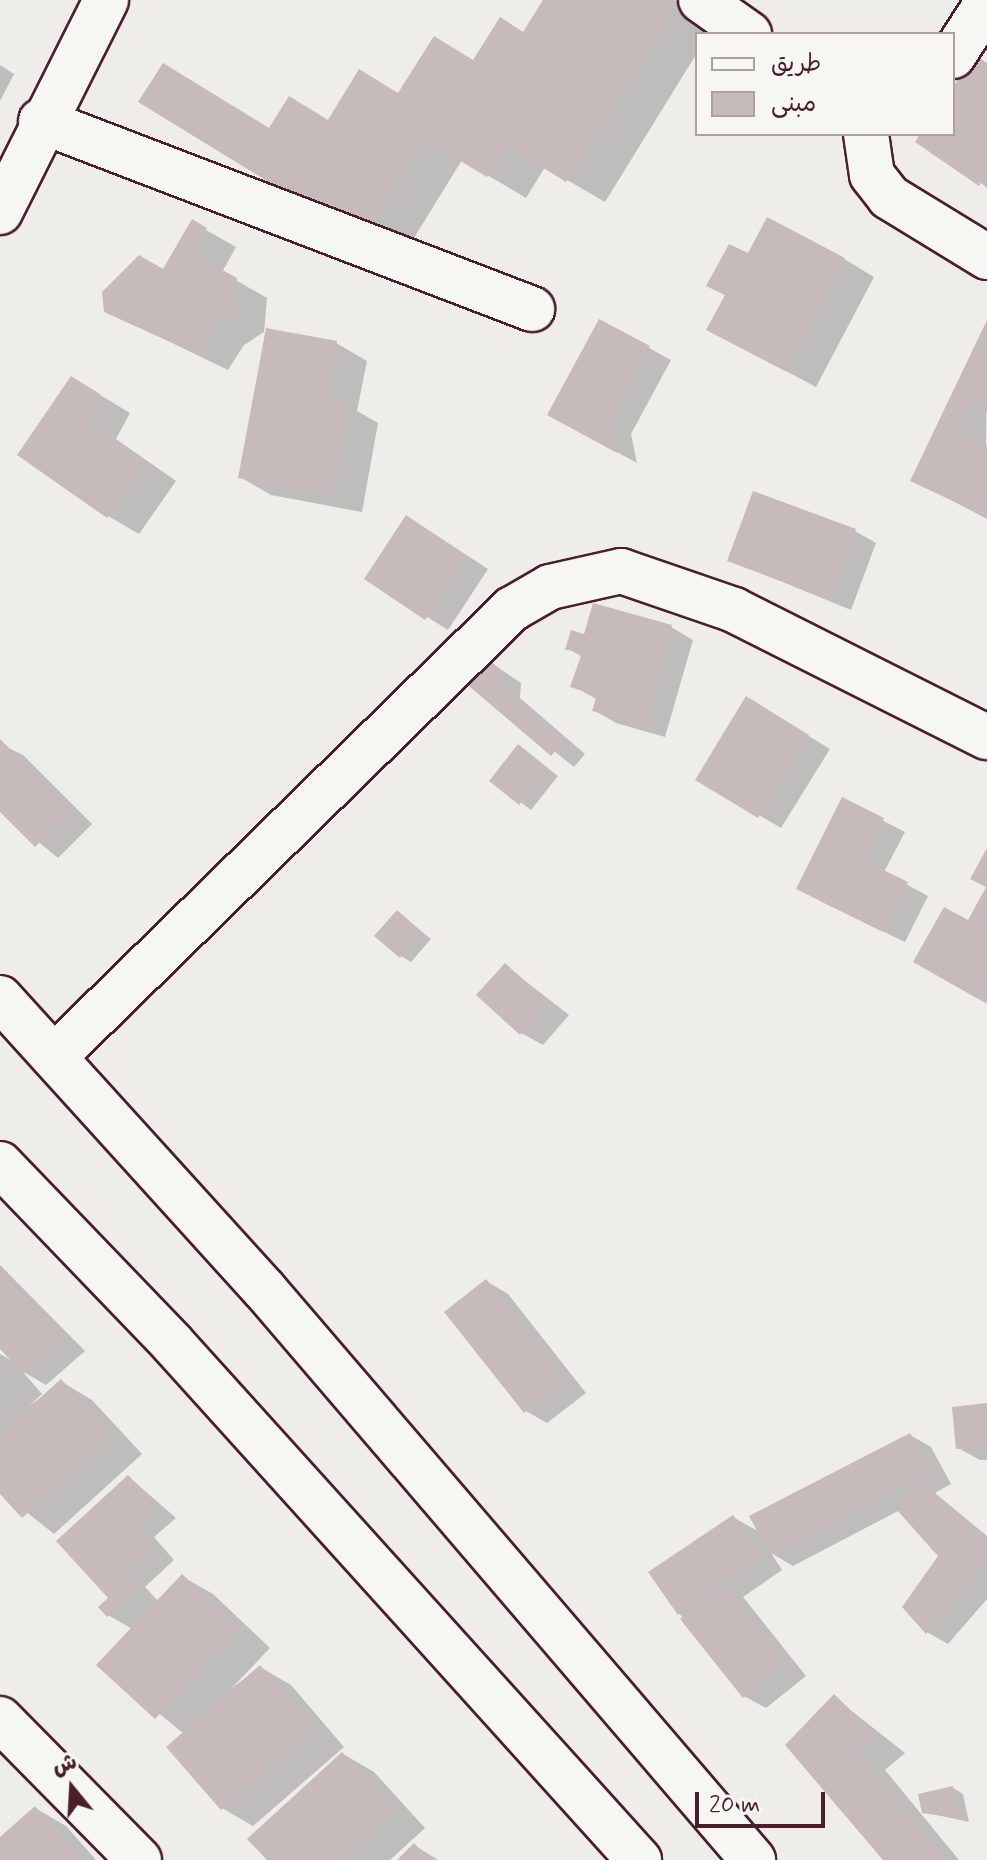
<!DOCTYPE html>
<meta charset="utf-8">
<style>
body{margin:0}
#map{position:relative;width:987px;height:1860px;overflow:hidden;background:#efedea;font-family:Mynerve,"Playpen Sans Arabic",sans-serif}
div>[style]{position:absolute}
[style*='--x']{left:calc(var(--x)*1px);top:calc(var(--y)*1px);width:calc(var(--w)*1px);rotate:calc(var(--a)*1deg)}
.shadow>*{inset:0;background:#0003}
.building>*{inset:0;background:#c6babb}
.roads{filter:drop-shadow(2px 0 #4a1f2b) drop-shadow(-2px 0 #4a1f2b) drop-shadow(0 2px #4a1f2b) drop-shadow(0 -2px #4a1f2b)}
.minor>*{height:44px;margin:-22px;padding:0 22px;transform-origin:22px;border-radius:22px;background:#f6f6f2}
.primary>*{height:44px;margin:-22px;padding:0 22px;transform-origin:22px;border-radius:22px;background:#f6f6f2}
span{translate:-50% -50%;white-space:nowrap;text-align:center;line-height:1.15;-webkit-text-stroke:6px #f6f6f2;paint-order:stroke}
.legend{position:absolute;left:695px;top:32px;width:260px;height:104px;box-sizing:border-box;background:#f6f6f2;border:2px solid #b1a0a2;margin:0;padding:10px 14px;list-style:none;font-size:24px;color:#4a1f2b}
.legend li{display:flex;align-items:center;gap:16px;height:40px}
.legend b{width:40px;border:2px solid #b1a0a2}
.north{position:absolute;left:32px;top:1748px;width:80px;height:80px;-webkit-text-stroke:6px #f6f6f2;paint-order:stroke;rotate:342deg;font-size:22px;font-weight:700;line-height:32px;text-align:center;color:#4a1f2b}
.north::after{content:'';display:block;margin:auto;width:28px;height:36px;background:#4a1f2b;clip-path:polygon(50% 0,100% 100%,50% 72%,0 100%)}
.scale{position:absolute;left:695px;top:1792px;width:130px;height:36px;box-sizing:border-box;border:4px solid #4a1f2b;border-top:0;padding-left:10px;font-size:24px;line-height:28px;white-space:nowrap;color:#4a1f2b;-webkit-text-stroke:6px #f6f6f2;paint-order:stroke}
</style>
<div id="map">
<div class="shadow">
<div style="clip-path:polygon(545px 0,675px 0,715px 25px,709px 34px,697px 34px,697px 53px,605px 202px,545px 167px,526px 198px,462px 160px,401px 259px,270px 130px,330px 122px,475px 62px,524px 34px)"></div>
<div style="clip-path:polygon(987px 64px,987px 188px,923px 134px,953px 134px,953px 90px)"></div>
<div style="clip-path:polygon(0 65px,14px 74px,0 101px)"></div>
<div style="clip-path:polygon(192px 222px,236px 247px,222px 272px,267px 298px,264px 332px,244px 345px,228px 370px,106px 311px,164px 272px)"></div>
<div style="clip-path:polygon(748px 256px,844px 259px,874px 277px,816px 387px,709px 330px)"></div>
<div style="clip-path:polygon(600px 321px,671px 360px,631px 434px,637px 463px,571px 427px)"></div>
<div style="clip-path:polygon(987px 325px,986px 448px,987px 519px,913px 480px)"></div>
<div style="clip-path:polygon(336px 343px,367px 361px,357px 411px,378px 423px,362px 512px,271px 495px,240px 477px)"></div>
<div style="clip-path:polygon(72px 378px,130px 413px,116px 439px,176px 481px,139px 534px,108px 516px)"></div>
<div style="clip-path:polygon(428px 530px,488px 569px,448px 630px,367px 579px)"></div>
<div style="clip-path:polygon(855px 531px,876px 543px,851px 610px,729px 560px)"></div>
<div style="clip-path:polygon(671px 627px,693px 640px,665px 737px,616px 723px,595px 711px,598px 700px,573px 686px,583px 657px,568px 649px)"></div>
<div style="clip-path:polygon(484px 658px,521px 683px,520px 698px,585px 754px,574px 767px,465px 680px)"></div>
<div style="clip-path:polygon(768px 711px,830px 749px,781px 828px,698px 779px)"></div>
<div style="clip-path:polygon(0 744px,23px 755px,92px 824px,58px 858px,0 810px)"></div>
<div style="clip-path:polygon(519px 746px,558px 776px,531px 810px,492px 781px)"></div>
<div style="clip-path:polygon(843px 800px,905px 832px,884px 872px,928px 896px,905px 942px,820px 901px)"></div>
<div style="clip-path:polygon(987px 889px,987px 1002px,916px 962px,968px 923px)"></div>
<div style="clip-path:polygon(397px 912px,431px 939px,411px 962px,401px 956px)"></div>
<div style="clip-path:polygon(506px 966px,569px 1015px,543px 1045px,521px 1033px)"></div>
<div style="clip-path:polygon(0 1265px,85px 1351px,46px 1385px,22px 1371px,42px 1394px,29px 1406px,62px 1382px,92px 1400px,142px 1454px,54px 1534px,0 1491px,0 1354px,12px 1361px,0 1346px)"></div>
<div style="clip-path:polygon(486px 1281px,508px 1294px,586px 1393px,547px 1423px,526px 1411px)"></div>
<div style="clip-path:polygon(987px 1405px,987px 1460px,980px 1460px,958px 1448px)"></div>
<div style="clip-path:polygon(910px 1435px,931px 1447px,951px 1484px,935px 1493px,987px 1536px,987px 1599px,948px 1644px,927px 1632px,941px 1556px,900px 1510px,793px 1566px,771px 1553px,782px 1570px,743px 1597px,806px 1676px,766px 1708px,744px 1696px,679px 1613px,733px 1517px,761px 1533px)"></div>
<div style="clip-path:polygon(129px 1477px,176px 1518px,154px 1537px,174px 1560px,145px 1587px,159px 1602px,183px 1577px,213px 1594px,270px 1648px,232px 1688px,260px 1667px,291px 1685px,344px 1747px,253px 1826px,222px 1808px,184px 1734px,99px 1664px,132px 1629px,108px 1615px)"></div>
<div style="clip-path:polygon(834px 1697px,905px 1753px,885px 1770px,959px 1860px,886px 1860px)"></div>
<div style="clip-path:polygon(343px 1754px,374px 1772px,425px 1828px,390px 1860px,269px 1860px)"></div>
<div style="clip-path:polygon(953px 1788px,963px 1794px,969px 1822px,923px 1812px)"></div>
<div style="clip-path:polygon(35px 1808px,66px 1826px,96px 1860px,0 1860px,0 1839px)"></div>
<div style="clip-path:polygon(414px 1845px,435px 1858px,438px 1860px,400px 1860px)"></div>
</div>
<div class="building">
<div style="clip-path:polygon(543px 0,678px 1px,566px 182px,506px 145px,487px 177px,424px 139px,362px 239px,138px 102px,163px 63px,269px 128px,289px 96px,328px 120px,359px 69px,398px 93px,434px 36px,473px 60px,500px 17px,523px 32px)"></div>
<div style="clip-path:polygon(975px 55px,987px 63px,987px 173px,979px 186px,915px 142px,920px 134px,953px 134px,953px 87px)"></div>
<div style="clip-path:polygon(767px 217px,845px 258px,785px 371px,706px 330px,725px 295px,706px 286px,729px 244px,748px 253px)"></div>
<div style="clip-path:polygon(192px 219px,207px 228px,192px 253px,237px 278px,233px 314px,213px 327px,197px 354px,104px 312px,102px 292px,139px 255px,163px 269px)"></div>
<div style="clip-path:polygon(599px 319px,650px 346px,610px 421px,617px 453px,547px 415px)"></div>
<div style="clip-path:polygon(987px 320px,987px 413px,968px 404px,955px 431px,987px 446px,987px 517px,910px 481px)"></div>
<div style="clip-path:polygon(266px 328px,337px 341px,326px 399px,348px 403px,331px 495px,238px 478px)"></div>
<div style="clip-path:polygon(71px 376px,100px 394px,86px 420px,146px 462px,107px 518px,17px 455px)"></div>
<div style="clip-path:polygon(753px 491px,856px 529px,829px 599px,727px 561px)"></div>
<div style="clip-path:polygon(406px 515px,467px 556px,425px 620px,364px 579px)"></div>
<div style="clip-path:polygon(593px 603px,672px 625px,643px 726px,592px 711px,597px 695px,570px 687px,583px 650px,565px 650px,571px 630px,584px 634px)"></div>
<div style="clip-path:polygon(484px 656px,500px 669px,499px 684px,565px 740px,551px 756px,463px 681px)"></div>
<div style="clip-path:polygon(746px 696px,809px 735px,758px 818px,695px 780px)"></div>
<div style="clip-path:polygon(0 739px,72px 811px,35px 847px,0 812px)"></div>
<div style="clip-path:polygon(518px 744px,549px 769px,519px 805px,489px 781px)"></div>
<div style="clip-path:polygon(842px 797px,884px 818px,863px 860px,908px 882px,883px 932px,796px 889px)"></div>
<div style="clip-path:polygon(987px 848px,987px 922px,984px 928px,987px 1004px,913px 962px,944px 907px,968px 920px,986px 887px,970px 879px)"></div>
<div style="clip-path:polygon(397px 910px,422px 932px,400px 958px,374px 936px)"></div>
<div style="clip-path:polygon(505px 963px,548px 1002px,520px 1035px,476px 995px)"></div>
<div style="clip-path:polygon(0 1267px,64px 1338px,23px 1374px,0 1349px)"></div>
<div style="clip-path:polygon(486px 1279px,566px 1380px,524px 1413px,444px 1312px)"></div>
<div style="clip-path:polygon(61px 1379px,112px 1436px,22px 1518px,0 1494px,0 1434px)"></div>
<div style="clip-path:polygon(987px 1403px,987px 1446px,956px 1449px,952px 1407px)"></div>
<div style="clip-path:polygon(910px 1433px,930px 1472px,770px 1555px,749px 1516px)"></div>
<div style="clip-path:polygon(128px 1475px,156px 1504px,134px 1524px,154px 1546px,124px 1573px,138px 1588px,107px 1617px,98px 1607px,108px 1598px,56px 1541px)"></div>
<div style="clip-path:polygon(921px 1482px,987px 1540px,987px 1562px,926px 1634px,902px 1607px,938px 1556px,896px 1509px)"></div>
<div style="clip-path:polygon(733px 1515px,762px 1557px,678px 1615px,648px 1572px)"></div>
<div style="clip-path:polygon(182px 1574px,240px 1629px,155px 1719px,96px 1665px)"></div>
<div style="clip-path:polygon(723px 1585px,786px 1663px,743px 1698px,680px 1619px)"></div>
<div style="clip-path:polygon(260px 1665px,315px 1728px,221px 1810px,166px 1747px)"></div>
<div style="clip-path:polygon(834px 1694px,876px 1735px,856px 1751px,945px 1860px,883px 1860px,785px 1745px)"></div>
<div style="clip-path:polygon(342px 1752px,396px 1810px,340px 1860px,267px 1860px,247px 1839px)"></div>
<div style="clip-path:polygon(953px 1786px,959px 1818px,922px 1813px,918px 1794px)"></div>
<div style="clip-path:polygon(35px 1806px,83px 1860px,0 1860px,0 1837px)"></div>
<div style="clip-path:polygon(414px 1843px,430px 1860px,397px 1860px)"></div>
</div>
<div class="roads">
<div class="minor">
<div style="--x:701;--y:0;--w:59;--a:35.3"></div>
<div style="--x:953;--y:56;--w:63;--a:-57.3"></div>
<div style="--x:41;--y:121;--w:526;--a:20.95"></div>
<div style="--x:866;--y:134;--w:41;--a:81.7"></div>
<div style="--x:872;--y:175;--w:28;--a:52"></div>
<div style="--x:889;--y:197;--w:115;--a:31.5"></div>
<div style="--x:0;--y:212;--w:237;--a:-63.4"></div>
<div style="--x:54;--y:1057;--w:641;--a:-44.37"></div>
<div style="--x:512;--y:609;--w:44;--a:-30.1"></div>
<div style="--x:550;--y:587;--w:73;--a:-12.7"></div>
<div style="--x:621;--y:571;--w:120;--a:19"></div>
<div style="--x:734;--y:610;--w:283;--a:26.7"></div>
<div style="--x:0;--y:1719;--w:198;--a:45.4"></div>
</div>
<div class="primary">
<div style="--x:0;--y:998;--w:393;--a:47.8"></div>
<div style="--x:264;--y:1289;--w:752;--a:49.42"></div>
<div style="--x:0;--y:1164;--w:248;--a:46.1"></div>
<div style="--x:172;--y:1343;--w:697;--a:47.91"></div>
</div>
</div>
<ul class="legend">
<li><b style="height:10px;background:#f6f6f2"></b>طريق</li>
<li><b style="height:22px;background:#c6babb"></b>مبنى</li>
</ul>
<div class="north">ش</div>
<div class="scale">20 m</div>
</div>
